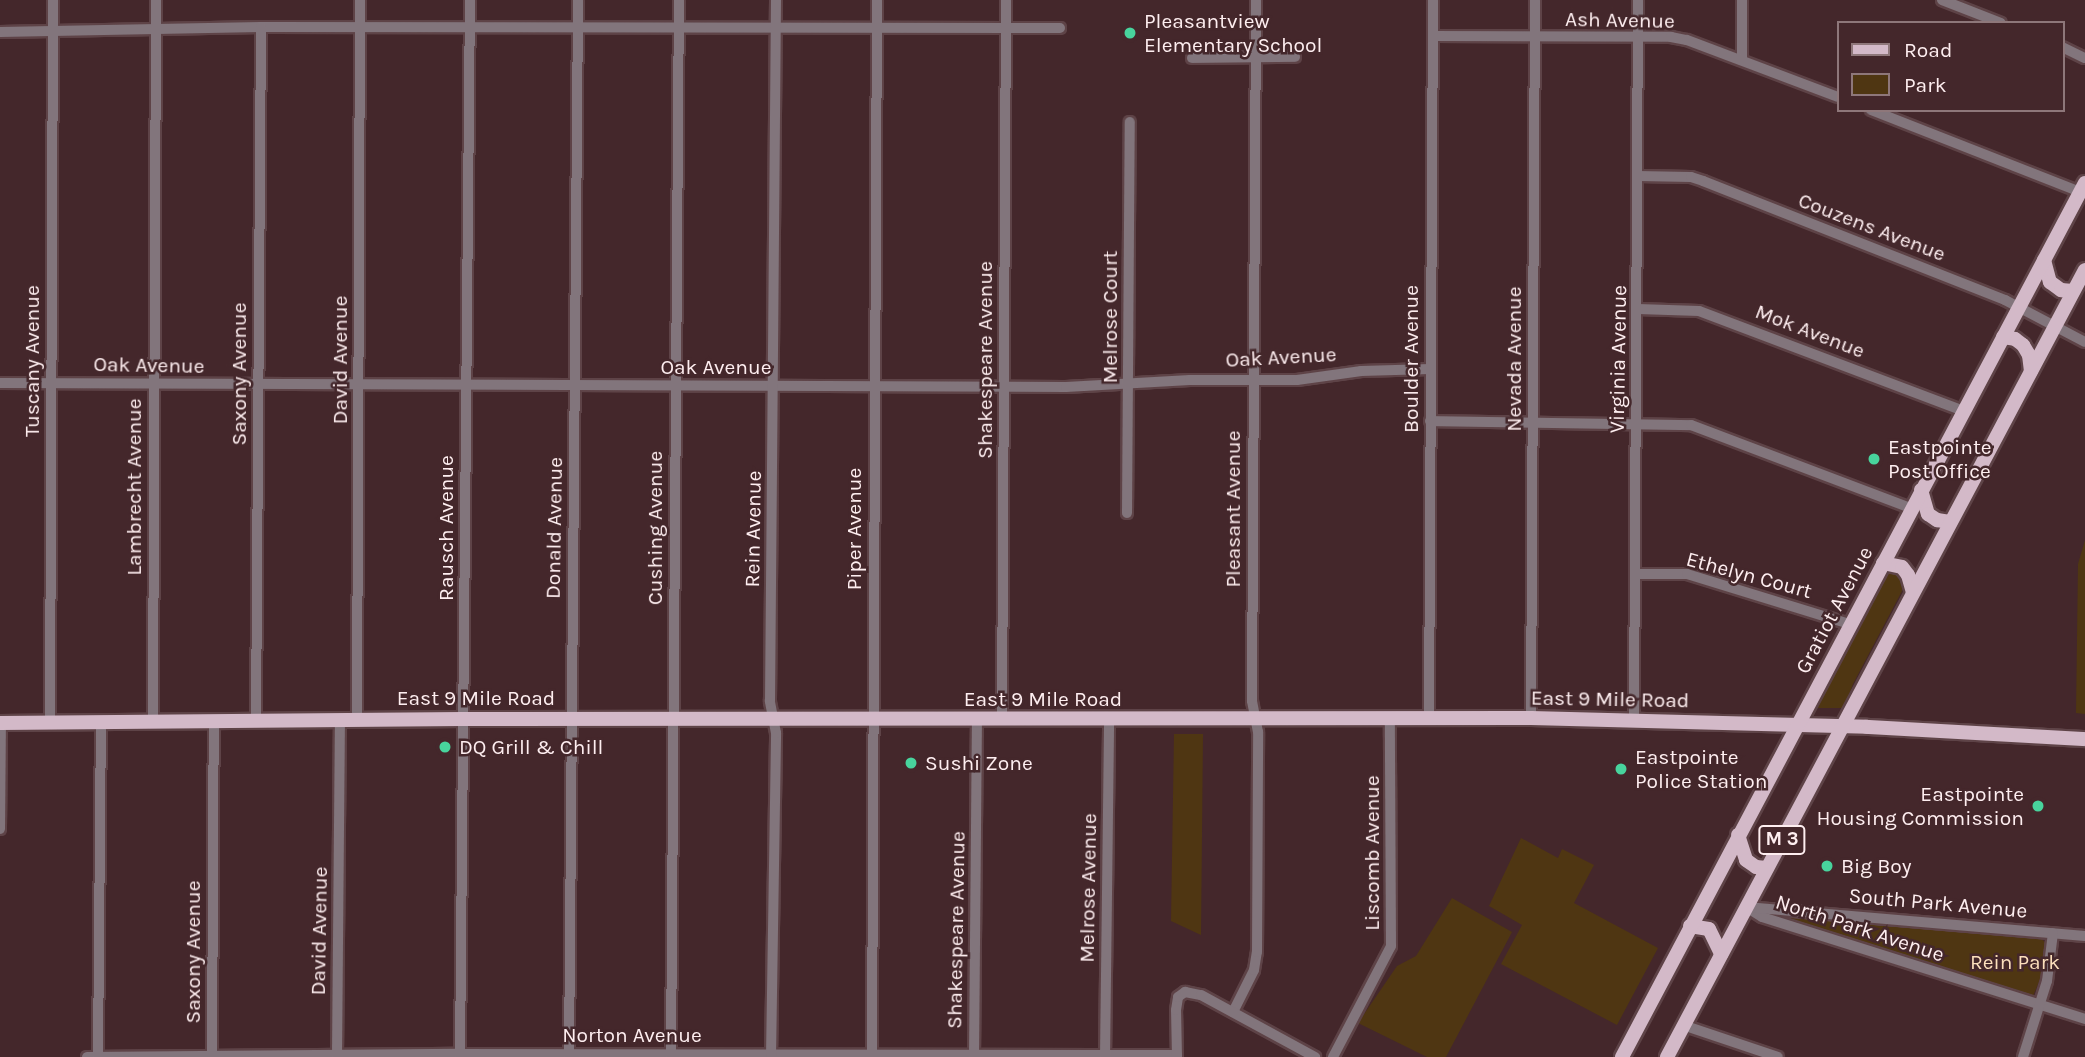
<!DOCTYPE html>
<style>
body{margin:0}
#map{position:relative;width:2085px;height:1057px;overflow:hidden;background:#44272b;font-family:Karla,sans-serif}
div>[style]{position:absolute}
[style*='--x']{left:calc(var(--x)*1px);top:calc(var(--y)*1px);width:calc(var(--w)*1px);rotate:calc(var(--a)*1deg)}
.green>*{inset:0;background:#4f3612}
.roads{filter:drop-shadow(2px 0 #5e4347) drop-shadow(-2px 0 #5e4347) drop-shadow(0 2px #5e4347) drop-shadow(0 -2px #5e4347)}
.minor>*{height:10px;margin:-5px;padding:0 5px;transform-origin:5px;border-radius:5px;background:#82757c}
.major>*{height:14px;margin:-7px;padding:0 7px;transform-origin:7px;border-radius:7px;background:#d3b9c8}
.dots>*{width:19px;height:19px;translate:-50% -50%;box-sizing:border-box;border:4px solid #44272b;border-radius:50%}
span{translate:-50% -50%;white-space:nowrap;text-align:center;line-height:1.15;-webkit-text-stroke:5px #44272b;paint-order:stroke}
.shield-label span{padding:2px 5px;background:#44272b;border:2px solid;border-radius:5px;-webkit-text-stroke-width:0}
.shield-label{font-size:19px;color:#feeef0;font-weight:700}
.street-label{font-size:21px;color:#feeef0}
.poi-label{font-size:21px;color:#feeef0}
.left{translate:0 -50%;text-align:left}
.right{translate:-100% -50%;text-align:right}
.park-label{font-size:21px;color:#fcdfbc}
.legend{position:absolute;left:1837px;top:21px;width:228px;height:91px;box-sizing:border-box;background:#44272b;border:2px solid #8e777a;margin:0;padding:9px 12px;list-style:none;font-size:21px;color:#feeef0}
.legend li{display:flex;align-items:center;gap:14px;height:35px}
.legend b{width:35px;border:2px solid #8e777a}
</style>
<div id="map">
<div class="green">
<div style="clip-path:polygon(2085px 540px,2085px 714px,2076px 713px,2078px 564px)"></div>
<div style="clip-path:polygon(1888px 571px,1899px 573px,1903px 580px,1902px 591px,1853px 684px,1844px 708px,1817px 708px)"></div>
<div style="clip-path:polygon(1174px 734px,1203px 734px,1201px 935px,1171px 921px)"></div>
<div style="clip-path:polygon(1521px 838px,1558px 858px,1562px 849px,1594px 865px,1574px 903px,1658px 948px,1617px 1025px,1501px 964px,1522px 925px,1489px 906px)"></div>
<div style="clip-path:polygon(1452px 898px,1512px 932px,1446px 1057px,1427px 1057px,1358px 1023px,1397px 966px,1416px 956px)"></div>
<div style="clip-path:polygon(1776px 915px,2038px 936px,2047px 944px,2045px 968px,2033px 996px)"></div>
</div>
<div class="roads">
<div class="minor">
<div style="--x:1742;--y:0;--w:60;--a:90"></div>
<div style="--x:1942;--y:0;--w:63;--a:21.3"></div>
<div style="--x:0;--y:32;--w:261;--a:-1.1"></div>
<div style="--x:261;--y:27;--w:799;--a:0.07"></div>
<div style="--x:1433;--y:36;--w:238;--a:0.2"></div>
<div style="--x:1671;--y:37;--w:16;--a:11"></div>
<div style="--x:1687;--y:40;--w:161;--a:20.7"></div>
<div style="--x:2062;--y:47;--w:25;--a:26"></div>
<div style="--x:1192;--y:58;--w:103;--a:-0.6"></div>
<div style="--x:1871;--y:110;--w:225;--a:21.4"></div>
<div style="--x:1638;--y:176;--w:53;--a:1.1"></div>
<div style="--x:1691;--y:177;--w:13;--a:18"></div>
<div style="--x:1703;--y:181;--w:325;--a:21.5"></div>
<div style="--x:2005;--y:300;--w:90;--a:27.7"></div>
<div style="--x:1638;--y:309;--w:61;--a:1.9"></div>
<div style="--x:1699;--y:311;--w:283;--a:20.7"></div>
<div style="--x:0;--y:383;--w:1066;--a:0.21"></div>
<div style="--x:1066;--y:387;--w:124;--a:-3.2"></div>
<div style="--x:1190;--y:380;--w:107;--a:0"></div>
<div style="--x:1297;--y:380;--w:65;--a:-8"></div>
<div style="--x:1361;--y:371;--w:69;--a:-1.7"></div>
<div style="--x:1430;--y:421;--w:261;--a:0.9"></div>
<div style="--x:1691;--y:425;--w:235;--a:20.7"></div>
<div style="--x:1127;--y:513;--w:391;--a:-89.6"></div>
<div style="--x:1636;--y:574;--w:51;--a:0"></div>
<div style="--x:1687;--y:574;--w:170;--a:17.1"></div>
<div style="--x:1531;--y:718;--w:718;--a:-89.68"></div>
<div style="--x:1002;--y:719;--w:719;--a:-89.68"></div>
<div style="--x:1429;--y:719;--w:719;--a:-89.68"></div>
<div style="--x:1634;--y:719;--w:719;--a:-89.68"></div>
<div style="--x:357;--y:720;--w:720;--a:-89.76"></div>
<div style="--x:256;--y:721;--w:694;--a:-89.59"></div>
<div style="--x:153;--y:722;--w:722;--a:-89.76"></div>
<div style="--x:50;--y:723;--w:723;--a:-89.76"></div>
<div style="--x:0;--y:829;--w:106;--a:-89.5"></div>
<div style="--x:1746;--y:907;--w:19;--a:32"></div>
<div style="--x:1762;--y:917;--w:339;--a:17.5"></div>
<div style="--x:1746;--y:907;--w:340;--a:4.9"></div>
<div style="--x:1233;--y:1012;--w:47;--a:-63.4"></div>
<div style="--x:1254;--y:970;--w:18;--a:-81"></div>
<div style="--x:1257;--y:952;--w:220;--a:-89.7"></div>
<div style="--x:1258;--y:732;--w:32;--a:-101"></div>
<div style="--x:1252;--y:701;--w:701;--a:-89.67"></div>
<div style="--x:1683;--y:1025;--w:100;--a:18.6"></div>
<div style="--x:87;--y:1057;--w:373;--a:-0.5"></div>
<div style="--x:460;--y:1054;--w:717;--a:0.08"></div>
<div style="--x:98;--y:1057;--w:335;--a:-89.5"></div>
<div style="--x:212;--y:1057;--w:335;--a:-89.7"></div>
<div style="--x:337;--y:1057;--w:336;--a:-89.5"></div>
<div style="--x:460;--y:1057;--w:1057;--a:-89.46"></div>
<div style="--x:569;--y:1057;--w:1057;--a:-89.51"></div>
<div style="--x:671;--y:1057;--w:1057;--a:-89.57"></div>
<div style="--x:771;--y:1057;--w:324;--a:-89.1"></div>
<div style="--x:776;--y:733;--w:33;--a:-101"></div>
<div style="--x:770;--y:701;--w:701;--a:-89.51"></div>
<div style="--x:872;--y:1057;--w:1057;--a:-89.73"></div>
<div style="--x:974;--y:1057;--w:337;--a:-89.5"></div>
<div style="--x:1105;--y:1057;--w:338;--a:-89.3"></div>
<div style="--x:1177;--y:1057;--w:47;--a:-91.2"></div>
<div style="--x:1176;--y:1010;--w:13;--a:-81"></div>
<div style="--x:1178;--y:997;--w:9;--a:-36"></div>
<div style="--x:1185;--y:992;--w:16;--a:11"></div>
<div style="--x:1201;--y:995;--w:130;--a:28.5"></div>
<div style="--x:1333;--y:1057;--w:125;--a:-62.4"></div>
<div style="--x:1391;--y:946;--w:228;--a:-90.3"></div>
<div style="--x:2023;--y:1057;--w:80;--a:-72.5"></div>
<div style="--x:2047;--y:981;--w:48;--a:-82.9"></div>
</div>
<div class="major">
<div style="--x:2044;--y:260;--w:23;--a:75"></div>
<div style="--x:2050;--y:282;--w:14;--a:36"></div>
<div style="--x:2061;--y:290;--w:12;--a:5"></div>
<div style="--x:2003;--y:337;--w:12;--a:9"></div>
<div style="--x:2015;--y:339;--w:10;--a:37"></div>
<div style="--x:2023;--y:345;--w:12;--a:59"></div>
<div style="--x:2029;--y:355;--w:16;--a:83"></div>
<div style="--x:1921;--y:490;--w:25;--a:74"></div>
<div style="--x:1928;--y:514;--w:11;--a:34"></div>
<div style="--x:1937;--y:520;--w:13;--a:9"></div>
<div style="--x:1883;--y:563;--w:19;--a:12"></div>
<div style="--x:1902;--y:567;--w:10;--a:53"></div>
<div style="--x:1908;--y:575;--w:18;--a:74"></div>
<div style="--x:0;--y:723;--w:463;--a:-0.5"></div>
<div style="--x:463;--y:719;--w:1068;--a:-0.05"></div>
<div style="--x:1531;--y:718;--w:336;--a:1.5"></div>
<div style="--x:1867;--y:727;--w:218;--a:3.2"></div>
<div style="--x:1738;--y:835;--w:26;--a:72"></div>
<div style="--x:1746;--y:860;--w:12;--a:35"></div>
<div style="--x:1756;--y:867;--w:11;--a:5"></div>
<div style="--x:1690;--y:926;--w:19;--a:9"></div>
<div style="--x:1709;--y:929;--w:28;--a:64"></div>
<div style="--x:1622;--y:1057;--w:989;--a:-62.09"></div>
<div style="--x:1667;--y:1057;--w:891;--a:-62.03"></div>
</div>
</div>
<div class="dots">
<div style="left:1130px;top:33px;background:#48d49d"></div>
<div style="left:1874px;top:459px;background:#48d49d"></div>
<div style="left:445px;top:747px;background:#48d49d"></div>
<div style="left:911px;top:763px;background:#48d49d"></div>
<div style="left:1621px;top:769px;background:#48d49d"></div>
<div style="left:2038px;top:806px;background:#48d49d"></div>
<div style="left:1827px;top:866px;background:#48d49d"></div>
</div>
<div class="shield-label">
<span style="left:1782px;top:840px">M 3</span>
</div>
<div class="street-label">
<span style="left:1620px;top:20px;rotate:1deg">Ash Avenue</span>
<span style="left:1872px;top:227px;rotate:21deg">Couzens Avenue</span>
<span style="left:1110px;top:317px;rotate:-90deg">Melrose Court</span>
<span style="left:1810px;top:331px;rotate:21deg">Mok Avenue</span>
<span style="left:1281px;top:357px;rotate:-3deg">Oak Avenue</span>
<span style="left:1411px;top:359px;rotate:-90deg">Boulder Avenue</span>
<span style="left:1514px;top:359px;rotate:-90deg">Nevada Avenue</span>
<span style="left:1618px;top:359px;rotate:-89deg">Virginia Avenue</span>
<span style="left:340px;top:360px;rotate:-90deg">David Avenue</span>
<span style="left:985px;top:360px;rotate:-90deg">Shakespeare Avenue</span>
<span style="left:32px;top:361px;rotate:-90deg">Tuscany Avenue</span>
<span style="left:149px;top:365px;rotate:1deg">Oak Avenue</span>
<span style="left:716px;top:367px">Oak Avenue</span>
<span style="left:239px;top:374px;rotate:-90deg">Saxony Avenue</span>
<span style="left:134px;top:487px;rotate:-90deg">Lambrecht Avenue</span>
<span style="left:1233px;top:509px;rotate:-90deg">Pleasant Avenue</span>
<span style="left:446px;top:528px;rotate:-90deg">Rausch Avenue</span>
<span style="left:554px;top:528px;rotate:-89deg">Donald Avenue</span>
<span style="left:655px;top:528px;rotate:-90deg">Cushing Avenue</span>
<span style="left:753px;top:529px;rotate:-89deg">Rein Avenue</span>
<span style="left:854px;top:529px;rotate:-90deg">Piper Avenue</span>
<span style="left:1749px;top:575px;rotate:15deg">Ethelyn Court</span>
<span style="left:1834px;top:610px;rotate:-62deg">Gratiot Avenue</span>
<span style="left:476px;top:698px">East 9 Mile Road</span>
<span style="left:1043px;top:699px">East 9 Mile Road</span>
<span style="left:1610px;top:699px;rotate:1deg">East 9 Mile Road</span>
<span style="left:1372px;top:853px;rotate:-90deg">Liscomb Avenue</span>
<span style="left:1088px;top:888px;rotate:-89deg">Melrose Avenue</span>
<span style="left:1938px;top:903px;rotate:5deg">South Park Avenue</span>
<span style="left:1860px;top:928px;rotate:18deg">North Park Avenue</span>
<span style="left:956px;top:930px;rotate:-89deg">Shakespeare Avenue</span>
<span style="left:319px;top:931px;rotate:-89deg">David Avenue</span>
<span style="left:193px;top:952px;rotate:-90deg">Saxony Avenue</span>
<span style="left:632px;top:1035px">Norton Avenue</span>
</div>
<div class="poi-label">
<span class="left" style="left:1144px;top:33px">Pleasantview<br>Elementary School</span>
<span class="left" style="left:1888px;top:459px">Eastpointe<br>Post Office</span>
<span class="left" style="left:459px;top:747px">DQ Grill &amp; Chill</span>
<span class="left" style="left:1635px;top:769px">Eastpointe<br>Police Station</span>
<span class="left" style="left:925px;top:763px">Sushi Zone</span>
<span class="right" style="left:2024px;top:806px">Eastpointe<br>Housing Commission</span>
<span class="left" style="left:1841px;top:866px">Big Boy</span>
</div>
<div class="park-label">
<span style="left:2015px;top:962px">Rein Park</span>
</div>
<ul class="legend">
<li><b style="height:9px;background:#d3b9c8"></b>Road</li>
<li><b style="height:19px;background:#4f3612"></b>Park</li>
</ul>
</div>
